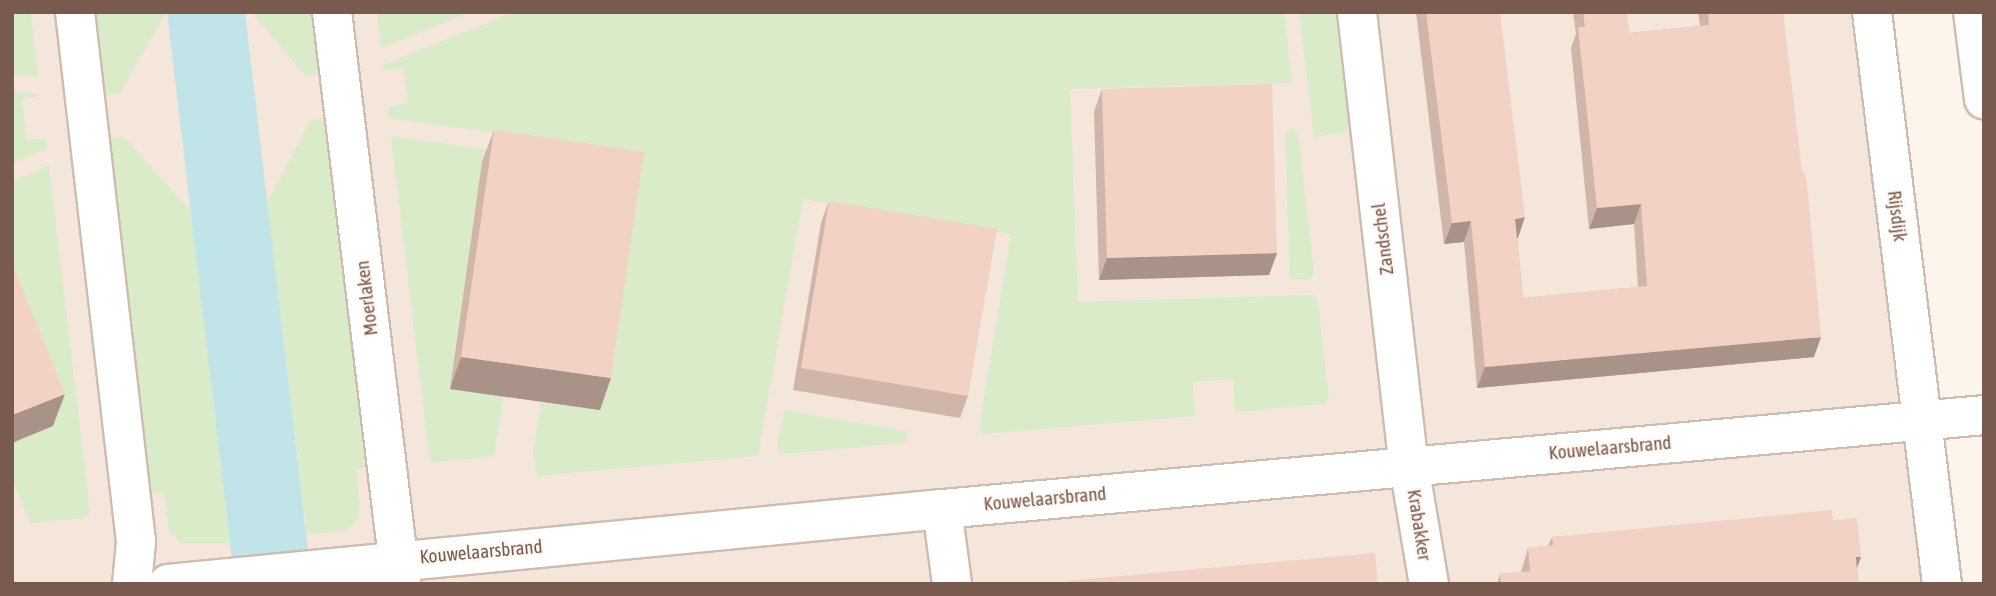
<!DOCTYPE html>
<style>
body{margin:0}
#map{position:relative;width:1996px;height:596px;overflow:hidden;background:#fcf5ec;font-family:"Asap Condensed",sans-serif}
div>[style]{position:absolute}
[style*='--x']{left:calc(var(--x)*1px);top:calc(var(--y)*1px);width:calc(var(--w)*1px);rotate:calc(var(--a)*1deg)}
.residential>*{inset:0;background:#f4e6da}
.green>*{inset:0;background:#daebca}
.water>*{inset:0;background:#c0e4e7}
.roads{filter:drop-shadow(2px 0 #cfbcb0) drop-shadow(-2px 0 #cfbcb0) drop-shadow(0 2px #cfbcb0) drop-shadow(0 -2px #cfbcb0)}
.minor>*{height:38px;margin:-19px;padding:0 19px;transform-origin:19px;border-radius:19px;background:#fff}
.secondary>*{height:38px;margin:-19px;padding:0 19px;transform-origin:19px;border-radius:19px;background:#fff}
.wall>*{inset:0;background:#d0b5a9}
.shaded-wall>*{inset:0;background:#a99389}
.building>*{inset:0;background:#f2d2c4}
span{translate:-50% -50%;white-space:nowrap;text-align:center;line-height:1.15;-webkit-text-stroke:5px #fff9f3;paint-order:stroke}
.street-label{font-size:19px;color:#785a4e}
.frame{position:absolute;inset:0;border:14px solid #785a4e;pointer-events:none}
</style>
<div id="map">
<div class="residential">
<div style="clip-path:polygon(12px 12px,1872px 12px,1942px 584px,12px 584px)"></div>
</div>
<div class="green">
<div style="clip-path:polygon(12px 12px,31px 12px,38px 77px,12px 74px)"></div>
<div style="clip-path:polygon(91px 12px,166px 12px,119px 94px,101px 96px)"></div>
<div style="clip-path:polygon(251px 12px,316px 12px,324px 74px,306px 76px)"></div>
<div style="clip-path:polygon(377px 12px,470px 12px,381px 48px)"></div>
<div style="clip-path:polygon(515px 12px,1284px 12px,1292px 83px,1070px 89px,1078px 302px,1313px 295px,1318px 302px,1329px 400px,1323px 404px,1235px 412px,1233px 379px,1193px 382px,1195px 416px,984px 434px,979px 430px,1011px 234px,803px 199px,758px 456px,537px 476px,533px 453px,541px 402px,600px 410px,579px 145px,389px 118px,388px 107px,408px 103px,403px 68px,383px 71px,383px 65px)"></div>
<div style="clip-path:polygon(1299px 12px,1338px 12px,1351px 122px,1345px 132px,1314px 137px)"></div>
<div style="clip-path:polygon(12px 91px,41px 95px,22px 100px,27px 140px,46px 138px,47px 149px,12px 163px)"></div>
<div style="clip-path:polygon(329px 119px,371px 467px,356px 469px,360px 511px,356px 522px,344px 531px,307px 535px,267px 203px,311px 120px)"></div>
<div style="clip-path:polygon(1291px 128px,1298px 133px,1314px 271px,1310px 279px,1290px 279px,1285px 134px)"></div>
<div style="clip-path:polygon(391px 136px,539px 157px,494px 456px,430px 463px)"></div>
<div style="clip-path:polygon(124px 137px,191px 211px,230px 543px,181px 543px,169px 530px,164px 492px,148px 494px,106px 140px)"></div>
<div style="clip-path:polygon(49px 166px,90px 513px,83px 518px,30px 523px,12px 478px,12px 443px,53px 426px,12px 324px,12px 182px)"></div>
<div style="clip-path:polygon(784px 410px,906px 431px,908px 437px,904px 443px,781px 454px,777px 446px)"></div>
</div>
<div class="water">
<div style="clip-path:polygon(167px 12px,245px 12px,312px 584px,235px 584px)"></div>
</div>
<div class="roads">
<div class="minor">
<div style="--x:75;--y:12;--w:533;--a:83.43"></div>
<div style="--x:136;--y:542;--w:42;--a:95.4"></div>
<div style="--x:332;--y:12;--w:576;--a:83.12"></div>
<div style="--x:1357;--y:12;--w:457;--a:83.5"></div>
<div style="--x:1409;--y:466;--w:120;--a:80.4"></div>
<div style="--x:1872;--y:12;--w:576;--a:83.02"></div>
<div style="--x:942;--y:509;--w:76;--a:82.4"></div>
<div style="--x:168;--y:584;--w:778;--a:-5.53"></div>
<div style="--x:942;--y:509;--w:1046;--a:-5.15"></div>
</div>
<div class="secondary">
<div style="--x:1973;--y:12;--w:88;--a:82.8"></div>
</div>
</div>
<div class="wall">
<div style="clip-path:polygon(1416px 12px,1500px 12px,1517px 238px,1523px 298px,1638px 287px,1634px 224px,1589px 229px,1571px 48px,1576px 34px,1573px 12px,1626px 12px,1629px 33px,1700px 26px,1698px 12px,1783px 12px,1814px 357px,1477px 388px,1464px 242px,1444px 244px)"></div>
<div style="clip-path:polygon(1102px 89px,1277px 253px,1269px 275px,1099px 280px,1094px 111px)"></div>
<div style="clip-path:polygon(494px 130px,600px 410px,450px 389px,482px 162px)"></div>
<div style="clip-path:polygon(829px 201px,968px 396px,960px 418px,793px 390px,821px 223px)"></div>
<div style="clip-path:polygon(1833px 520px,1861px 557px,1857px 567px,1858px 584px,1497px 584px,1500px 574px,1521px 572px,1528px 548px,1548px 546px,1552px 537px)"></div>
</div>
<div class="shaded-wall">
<div style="clip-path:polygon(1641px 204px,1634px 224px,1589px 229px,1597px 208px)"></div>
<div style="clip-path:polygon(1525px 217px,1518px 238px,1508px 239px,1515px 219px)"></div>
<div style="clip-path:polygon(1471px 221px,1464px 242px,1444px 244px,1452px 223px)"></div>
<div style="clip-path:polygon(1277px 253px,1269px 275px,1099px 280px,1107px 258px)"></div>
<div style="clip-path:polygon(1821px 337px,1814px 357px,1477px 388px,1485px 367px)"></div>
<div style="clip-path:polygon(461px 357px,611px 378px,600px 410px,450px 389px)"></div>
<div style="clip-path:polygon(65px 394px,53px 426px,12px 443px,12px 415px)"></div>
<div style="clip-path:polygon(1856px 557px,1861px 557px,1853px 579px)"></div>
</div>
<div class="building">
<div style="clip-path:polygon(1426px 12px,1500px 12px,1525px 217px,1515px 219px,1523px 298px,1647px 286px,1641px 204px,1597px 208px,1578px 27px,1585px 27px,1583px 12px,1626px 12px,1629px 33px,1709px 25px,1708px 12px,1783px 12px,1802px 172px,1805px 172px,1808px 194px,1821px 337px,1485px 367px,1471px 221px,1452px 223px)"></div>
<div style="clip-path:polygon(1272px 84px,1277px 253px,1107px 258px,1102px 89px)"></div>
<div style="clip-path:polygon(494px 130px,644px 152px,611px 378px,461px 357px)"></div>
<div style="clip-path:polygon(829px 201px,997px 229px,968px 396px,801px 368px)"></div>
<div style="clip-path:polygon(12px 263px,65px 394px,12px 415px)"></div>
<div style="clip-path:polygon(1832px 510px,1833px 520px,1857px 518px,1861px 557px,1856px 557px,1858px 584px,1501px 584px,1500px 574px,1530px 571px,1528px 548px,1553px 545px,1552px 537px)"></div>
<div style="clip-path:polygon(1375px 553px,1378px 584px,1068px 584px,1067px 581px)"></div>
</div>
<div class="street-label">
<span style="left:1897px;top:216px;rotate:83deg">Rijsdijk</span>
<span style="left:1383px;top:239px;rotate:-97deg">Zandschel</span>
<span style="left:367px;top:298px;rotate:-97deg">Moerlaken</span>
<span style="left:1610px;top:448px;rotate:-5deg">Kouwelaarsbrand</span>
<span style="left:1045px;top:499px;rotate:-5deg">Kouwelaarsbrand</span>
<span style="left:1419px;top:525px;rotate:81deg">Krabakker</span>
<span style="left:481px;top:552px;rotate:-5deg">Kouwelaarsbrand</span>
</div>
<div class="frame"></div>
</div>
